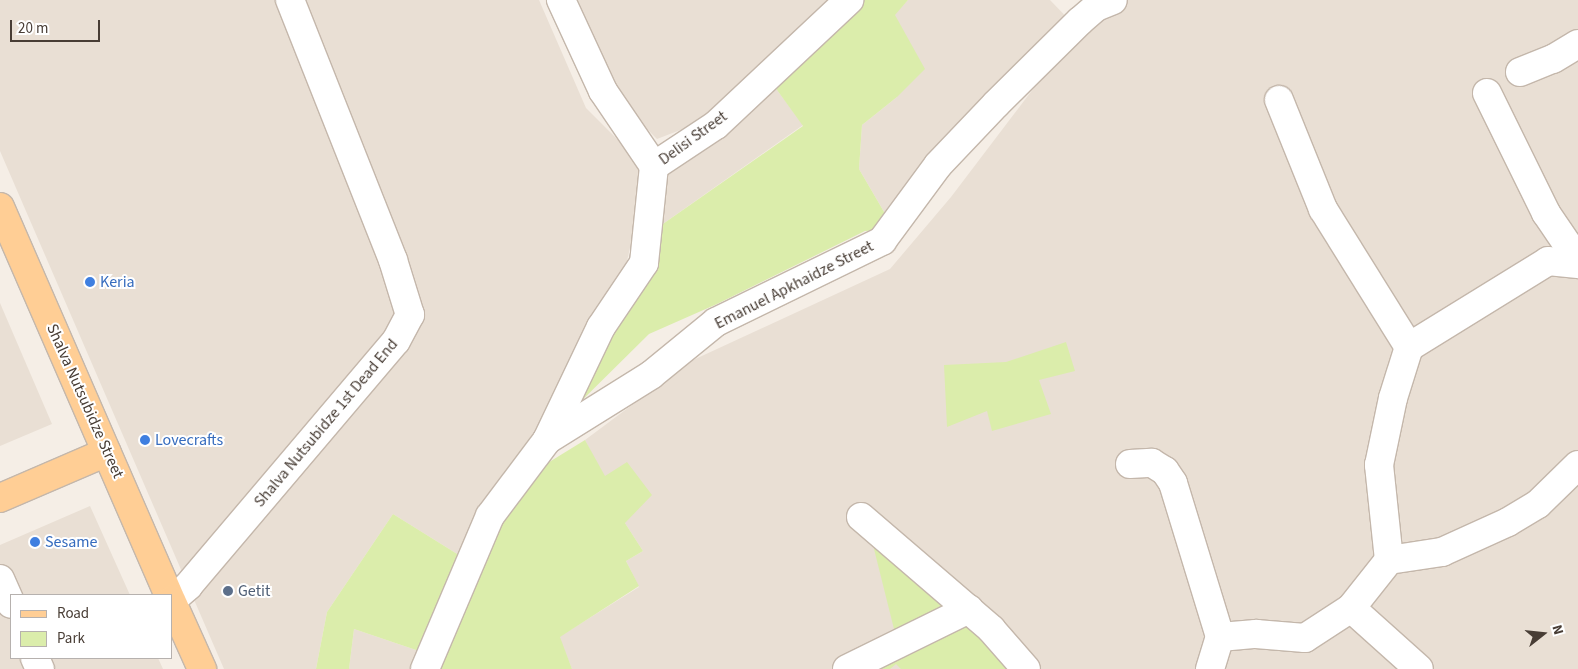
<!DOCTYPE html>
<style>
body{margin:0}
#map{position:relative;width:1578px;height:669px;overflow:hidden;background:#f5eee6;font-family:"Source Sans 3",sans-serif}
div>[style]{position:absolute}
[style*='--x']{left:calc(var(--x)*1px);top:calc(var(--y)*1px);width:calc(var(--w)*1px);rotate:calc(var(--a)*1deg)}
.residential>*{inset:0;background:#e9dfd4}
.green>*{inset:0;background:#dbedab}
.roads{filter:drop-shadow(1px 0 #c4b7ab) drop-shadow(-1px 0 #c4b7ab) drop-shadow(0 1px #c4b7ab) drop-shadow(0 -1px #c4b7ab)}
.minor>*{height:28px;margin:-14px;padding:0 14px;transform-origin:14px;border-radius:14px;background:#fff}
.major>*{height:28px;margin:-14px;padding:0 14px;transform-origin:14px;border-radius:14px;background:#ffce95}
.dots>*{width:14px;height:14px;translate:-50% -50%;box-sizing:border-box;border:2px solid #fff;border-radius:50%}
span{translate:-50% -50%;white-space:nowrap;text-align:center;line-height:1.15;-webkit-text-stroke:4px #fff;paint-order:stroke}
.street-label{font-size:16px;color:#483d35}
.shop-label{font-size:16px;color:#366cbe}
.left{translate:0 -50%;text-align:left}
.service-label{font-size:16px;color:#4e5e75}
.legend{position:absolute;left:10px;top:594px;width:162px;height:65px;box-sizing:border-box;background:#fff;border:1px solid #b6b1ae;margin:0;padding:6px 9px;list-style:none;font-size:15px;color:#483d35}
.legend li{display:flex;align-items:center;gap:10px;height:25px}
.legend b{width:25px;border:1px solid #b6b1ae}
.north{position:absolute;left:1518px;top:609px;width:50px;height:50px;-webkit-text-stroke:4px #fff;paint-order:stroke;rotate:74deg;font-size:14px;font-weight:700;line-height:20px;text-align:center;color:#483d35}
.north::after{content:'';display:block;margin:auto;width:18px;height:22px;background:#483d35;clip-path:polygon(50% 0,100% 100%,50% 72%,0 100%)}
.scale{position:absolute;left:10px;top:20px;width:90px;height:22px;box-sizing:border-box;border:2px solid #483d35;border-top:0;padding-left:6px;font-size:15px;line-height:18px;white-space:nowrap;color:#483d35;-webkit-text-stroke:4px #fff;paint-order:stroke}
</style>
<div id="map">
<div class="residential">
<div style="clip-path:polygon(0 0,539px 0,586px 108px,642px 164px,640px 204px,627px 261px,586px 329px,538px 427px,491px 498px,462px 557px,393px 514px,327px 612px,316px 669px,224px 669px,0 151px)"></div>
<div style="clip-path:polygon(573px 0,835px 0,706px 120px,657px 139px,636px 118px,611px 80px)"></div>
<div style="clip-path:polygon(908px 0,1050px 0,1079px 30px,894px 229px,859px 169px,862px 125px,897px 97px,894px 15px)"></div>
<div style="clip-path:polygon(1103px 0,1578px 0,1578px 669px,572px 669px,559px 637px,639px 587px,626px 561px,643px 551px,625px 523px,585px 440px,691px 361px,890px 269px,951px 197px,1049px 68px,1110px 14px)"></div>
<div style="clip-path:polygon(772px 83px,803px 125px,660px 226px,663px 169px)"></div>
<div style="clip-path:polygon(0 303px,52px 424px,0 446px)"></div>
<div style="clip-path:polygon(90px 506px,130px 595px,11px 595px,11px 658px,158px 658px,163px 669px,0 669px,0 545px)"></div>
<div style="clip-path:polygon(354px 629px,419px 651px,411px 669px,349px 669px)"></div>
</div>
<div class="green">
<div style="clip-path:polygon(851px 0,908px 0,895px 15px,925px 69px,897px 97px,862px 125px,859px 169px,894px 229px,865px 231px,717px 304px,649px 334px,558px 424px,660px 226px,803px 126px,772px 83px)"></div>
<div style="clip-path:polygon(1066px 342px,1075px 371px,1039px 380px,1051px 414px,992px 431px,987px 411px,947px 427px,944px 365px,1006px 362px)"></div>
<div style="clip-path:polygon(585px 440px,605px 476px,627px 462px,652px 495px,625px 523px,643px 551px,626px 561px,639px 586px,560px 637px,572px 669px,433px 669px,500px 515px,546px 464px)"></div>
<div style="clip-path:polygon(393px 514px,462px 557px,419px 651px,354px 629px,349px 669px,316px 669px,327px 612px)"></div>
<div style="clip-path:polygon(873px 545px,952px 607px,896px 637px)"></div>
<div style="clip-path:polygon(971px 621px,1008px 669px,901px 669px,896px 664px,890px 669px,864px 669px)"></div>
</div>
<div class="roads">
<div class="minor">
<div style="--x:561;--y:0;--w:100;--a:65.2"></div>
<div style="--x:603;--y:91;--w:91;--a:55.8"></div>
<div style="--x:1520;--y:72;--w:35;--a:-22"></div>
<div style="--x:1553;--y:59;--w:29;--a:-31"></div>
<div style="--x:1487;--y:93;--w:134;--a:63.8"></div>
<div style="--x:1546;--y:213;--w:57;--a:55.8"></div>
<div style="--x:1279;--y:100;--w:118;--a:68"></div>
<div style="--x:1323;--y:209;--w:163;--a:58.1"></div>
<div style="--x:654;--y:166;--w:74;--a:-33.5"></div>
<div style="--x:716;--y:125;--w:183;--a:-43.2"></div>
<div style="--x:547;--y:440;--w:125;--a:-64.5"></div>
<div style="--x:601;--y:327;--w:77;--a:-56.1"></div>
<div style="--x:644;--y:263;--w:98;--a:-84.1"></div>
<div style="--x:1130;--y:464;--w:22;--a:-3"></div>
<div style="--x:1152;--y:463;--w:15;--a:32"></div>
<div style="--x:1165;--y:471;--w:14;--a:56"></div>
<div style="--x:1173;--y:483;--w:161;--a:73"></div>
<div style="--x:861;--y:517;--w:172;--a:40.7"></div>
<div style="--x:991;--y:629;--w:53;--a:48.8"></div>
<div style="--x:1389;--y:560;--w:96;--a:-96"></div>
<div style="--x:1379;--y:465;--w:68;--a:-78.2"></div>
<div style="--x:1393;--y:398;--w:53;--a:-72.6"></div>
<div style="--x:1409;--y:347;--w:163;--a:-31.7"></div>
<div style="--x:1548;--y:261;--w:30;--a:6"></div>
<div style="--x:0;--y:579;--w:27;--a:66"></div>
<div style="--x:171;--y:601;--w:23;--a:-41"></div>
<div style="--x:188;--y:586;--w:321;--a:-49.7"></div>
<div style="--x:396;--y:341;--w:30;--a:-62"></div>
<div style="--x:410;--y:315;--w:58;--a:-107.2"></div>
<div style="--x:393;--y:260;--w:280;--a:-111.6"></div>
<div style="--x:1351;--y:608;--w:91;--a:41.9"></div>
<div style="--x:1220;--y:637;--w:36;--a:-5"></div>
<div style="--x:1256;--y:634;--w:49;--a:4.7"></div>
<div style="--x:1305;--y:638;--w:55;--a:-33.1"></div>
<div style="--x:1351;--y:608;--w:61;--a:-51.6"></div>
<div style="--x:1389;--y:560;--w:54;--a:-8.6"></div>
<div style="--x:1442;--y:552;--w:72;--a:-24.4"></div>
<div style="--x:1508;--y:522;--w:35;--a:-31"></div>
<div style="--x:1538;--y:504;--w:56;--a:-44.3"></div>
<div style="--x:35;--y:658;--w:12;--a:66"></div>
<div style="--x:425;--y:669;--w:166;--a:-67"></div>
<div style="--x:490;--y:516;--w:95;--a:-53.1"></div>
<div style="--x:547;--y:440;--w:123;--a:-32"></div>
<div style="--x:651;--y:375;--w:84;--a:-39.2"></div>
<div style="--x:716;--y:322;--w:185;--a:-26"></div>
<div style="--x:882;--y:241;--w:94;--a:-53.6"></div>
<div style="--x:938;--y:165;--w:84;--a:-46.4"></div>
<div style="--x:996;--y:104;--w:118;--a:-44.7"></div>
<div style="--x:1080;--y:21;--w:21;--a:-41"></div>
<div style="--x:1096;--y:7;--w:18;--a:-22"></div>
<div style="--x:847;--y:669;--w:136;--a:-26.2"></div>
<div style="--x:1210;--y:669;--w:34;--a:-73"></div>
</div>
<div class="major">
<div style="--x:0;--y:207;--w:423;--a:66.5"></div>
<div style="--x:0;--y:498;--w:116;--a:-23.3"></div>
<div style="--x:171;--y:600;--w:76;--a:65.8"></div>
</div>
</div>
<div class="dots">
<div style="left:90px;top:282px;background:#3f7fe0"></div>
<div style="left:145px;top:440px;background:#3f7fe0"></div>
<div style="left:35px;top:542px;background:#3f7fe0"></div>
<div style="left:228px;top:591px;background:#5c6f8a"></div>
</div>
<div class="street-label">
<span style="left:693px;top:138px;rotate:-36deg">Delisi Street</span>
<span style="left:794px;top:285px;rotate:-27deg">Emanuel Apkhaidze Street</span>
<span style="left:85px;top:401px;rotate:66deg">Shalva Nutsubidze Street</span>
<span style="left:326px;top:423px;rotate:-50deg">Shalva Nutsubidze 1st Dead End</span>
</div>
<div class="shop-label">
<span class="left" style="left:100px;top:282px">Keria</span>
<span class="left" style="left:155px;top:440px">Lovecrafts</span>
<span class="left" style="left:45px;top:542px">Sesame</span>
</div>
<div class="service-label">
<span class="left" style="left:238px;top:591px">Getit</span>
</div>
<ul class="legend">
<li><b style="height:6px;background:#ffce95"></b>Road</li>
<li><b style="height:14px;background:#dbedab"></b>Park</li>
</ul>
<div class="north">N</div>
<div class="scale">20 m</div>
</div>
